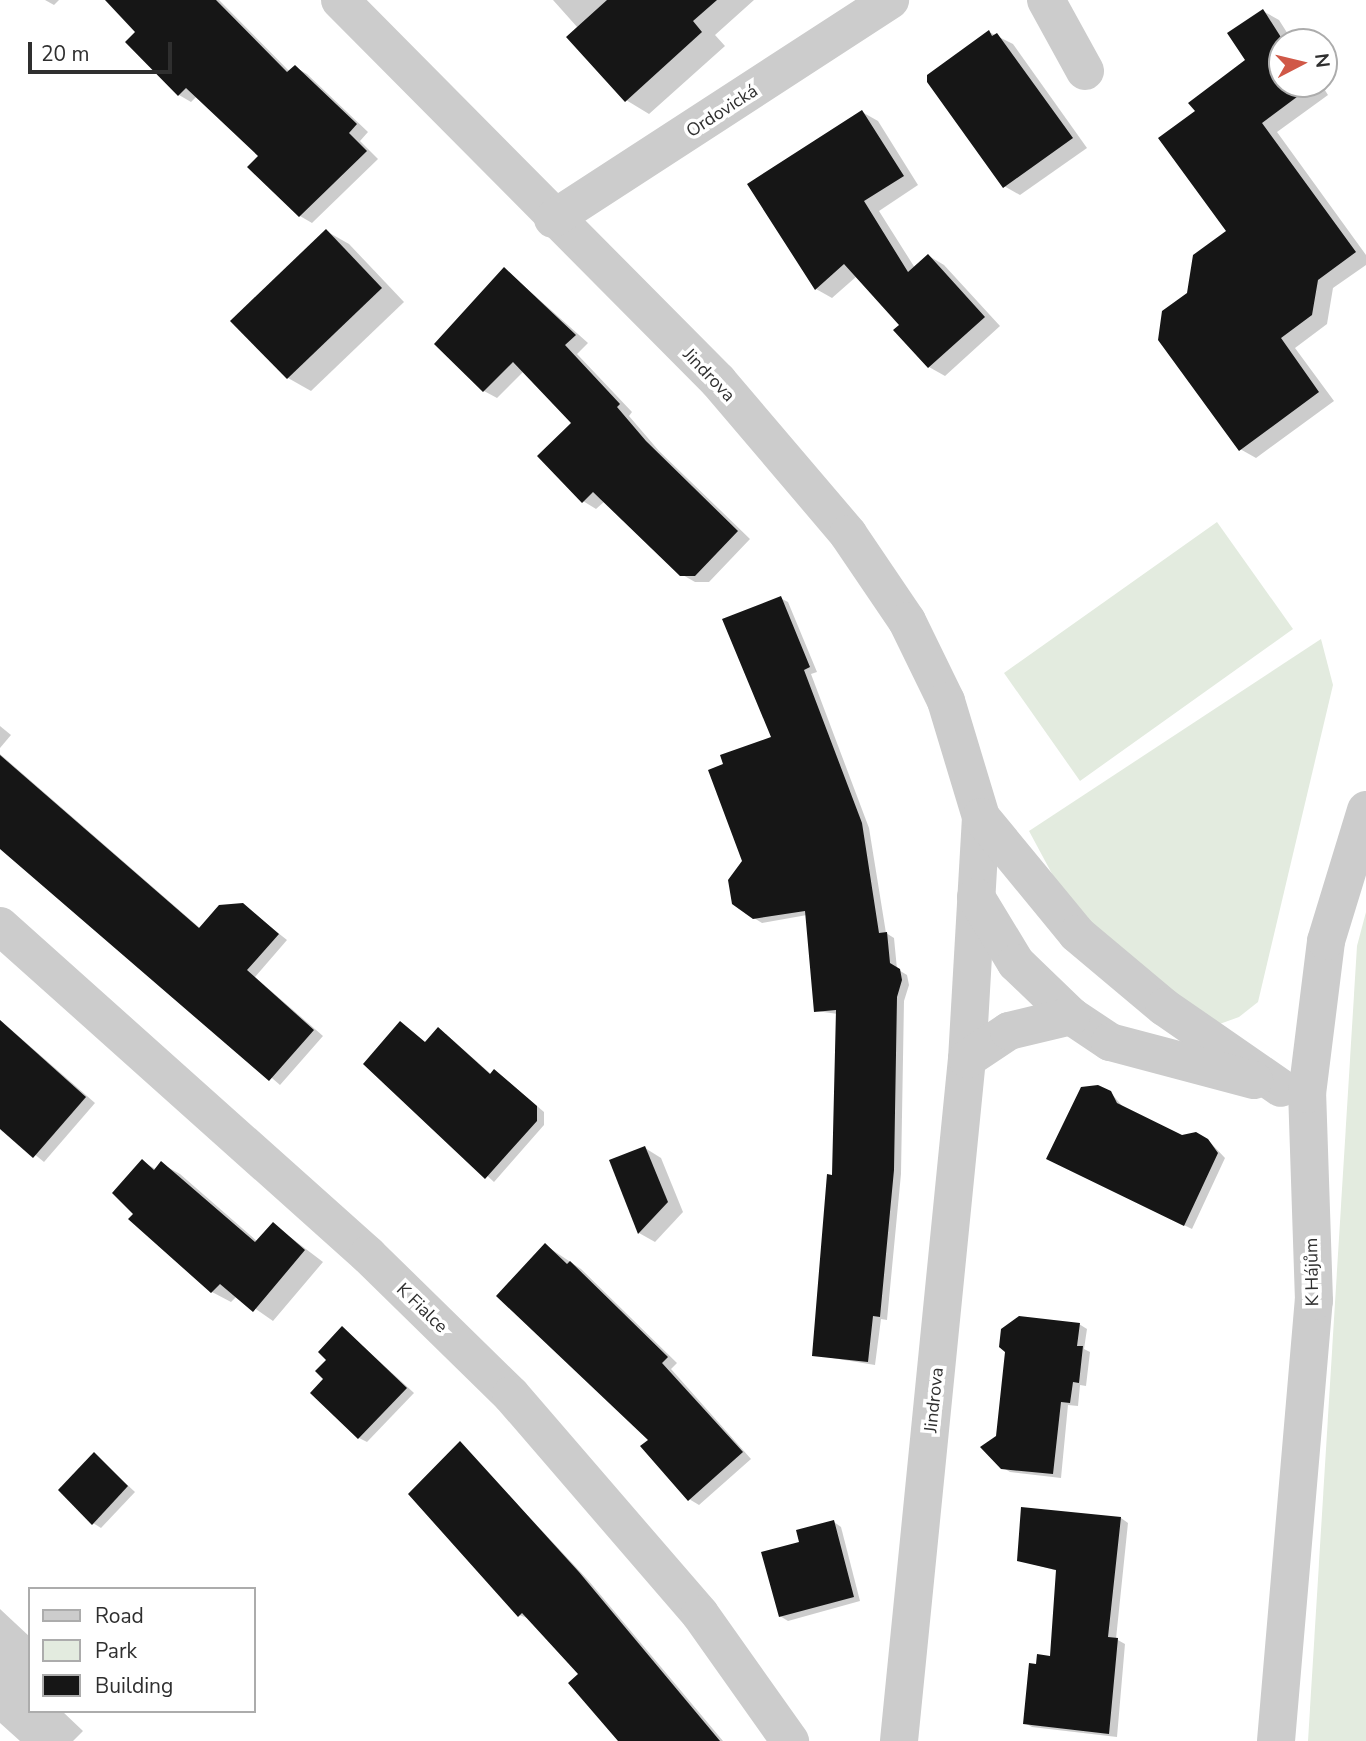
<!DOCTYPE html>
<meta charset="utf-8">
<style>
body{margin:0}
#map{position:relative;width:1366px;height:1741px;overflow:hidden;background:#fff;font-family:"Nunito Sans",sans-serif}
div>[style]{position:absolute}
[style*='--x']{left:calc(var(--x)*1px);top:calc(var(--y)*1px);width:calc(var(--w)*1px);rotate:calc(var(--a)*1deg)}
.green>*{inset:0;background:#e3ebdf}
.shadow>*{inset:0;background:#0003}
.building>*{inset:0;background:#161616}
.minor>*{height:38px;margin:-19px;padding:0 19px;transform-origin:19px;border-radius:19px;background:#ccc}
span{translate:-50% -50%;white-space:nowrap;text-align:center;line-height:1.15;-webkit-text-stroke:7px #fff;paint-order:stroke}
.street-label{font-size:18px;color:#2f2f2f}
.legend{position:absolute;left:28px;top:1587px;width:228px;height:126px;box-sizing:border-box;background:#fff;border:2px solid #acacac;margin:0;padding:9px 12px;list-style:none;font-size:21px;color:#2f2f2f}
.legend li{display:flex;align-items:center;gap:14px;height:35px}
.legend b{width:35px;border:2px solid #acacac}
.north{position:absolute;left:1268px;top:28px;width:70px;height:70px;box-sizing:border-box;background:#fff;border:2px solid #acacac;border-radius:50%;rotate:83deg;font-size:19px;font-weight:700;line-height:28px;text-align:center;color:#2f2f2f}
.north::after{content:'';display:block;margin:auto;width:24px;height:32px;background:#d05847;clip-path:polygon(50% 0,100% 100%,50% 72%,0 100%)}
.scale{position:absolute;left:28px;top:42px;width:144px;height:32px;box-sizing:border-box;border:4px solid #2f2f2f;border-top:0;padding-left:9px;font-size:21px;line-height:24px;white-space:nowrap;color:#2f2f2f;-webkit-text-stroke:5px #fff;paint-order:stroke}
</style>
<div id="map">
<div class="green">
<div style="clip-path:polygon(1217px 522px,1293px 629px,1080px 781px,1004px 673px)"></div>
<div style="clip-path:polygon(1321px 639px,1333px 685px,1258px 1002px,1239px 1017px,1214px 1026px,1072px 911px,1029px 831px)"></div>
<div style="clip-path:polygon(1366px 912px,1366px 1741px,1308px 1741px,1357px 946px)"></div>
</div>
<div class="shadow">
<div style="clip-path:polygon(45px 0,59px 0,54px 5px)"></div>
<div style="clip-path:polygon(107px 0,219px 0,290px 72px,295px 67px,307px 74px,368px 132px,360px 141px,378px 159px,312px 223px,300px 216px,260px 156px,197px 96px,191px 102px,179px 95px,138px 32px)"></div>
<div style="clip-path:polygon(553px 0,754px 0,715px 35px,725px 46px,649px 114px,626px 100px,578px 28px)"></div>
<div style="clip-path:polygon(1263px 11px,1279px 20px,1293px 42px,1282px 42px,1282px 84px,1321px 84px,1328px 95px,1277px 132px,1366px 255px,1366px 265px,1333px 288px,1327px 324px,1295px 348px,1334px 401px,1256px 458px,1240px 449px,1188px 294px,1228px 232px,1197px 111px,1248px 60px)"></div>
<div style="clip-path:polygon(989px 32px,1013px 44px,1087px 148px,1020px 195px,1004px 186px)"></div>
<div style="clip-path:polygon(862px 112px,878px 121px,918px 185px,879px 211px,915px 268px,929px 256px,944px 265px,1000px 326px,945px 376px,929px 367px,902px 325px,857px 276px,832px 298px,816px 289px)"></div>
<div style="clip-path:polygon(326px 231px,349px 244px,404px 302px,311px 391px,288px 378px)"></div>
<div style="clip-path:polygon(505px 269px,588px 343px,577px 354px,632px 412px,629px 416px,659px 451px,750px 539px,709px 582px,695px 582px,681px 574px,605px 501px,596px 509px,583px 501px,574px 423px,524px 371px,497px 398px,484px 391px)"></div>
<div style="clip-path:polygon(780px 598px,788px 602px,817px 672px,811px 674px,869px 828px,886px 933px,894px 938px,897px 969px,907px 975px,909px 985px,904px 1001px,901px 1174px,887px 1320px,881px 1319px,875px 1365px,814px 1355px,834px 1177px,838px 1014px,816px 1011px,807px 915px,762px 923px,754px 918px,725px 765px,774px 738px)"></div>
<div style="clip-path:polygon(0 726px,11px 735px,0 748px)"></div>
<div style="clip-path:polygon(0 754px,201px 929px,243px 905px,287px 940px,255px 977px,323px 1036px,280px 1085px,0 844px)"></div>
<div style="clip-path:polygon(0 1020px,95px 1103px,44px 1162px,0 1126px)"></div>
<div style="clip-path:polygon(446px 1034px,492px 1075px,495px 1071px,502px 1076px,544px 1112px,544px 1125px,494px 1182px,365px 1064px)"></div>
<div style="clip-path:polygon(1110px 1092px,1124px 1108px,1182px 1136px,1208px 1140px,1225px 1158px,1192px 1229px,1056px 1163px)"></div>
<div style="clip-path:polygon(645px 1148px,661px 1158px,683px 1212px,655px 1242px,639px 1233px,612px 1161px)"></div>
<div style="clip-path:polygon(142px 1161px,157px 1170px,162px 1164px,180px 1174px,258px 1242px,273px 1224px,323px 1262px,273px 1321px,237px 1296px,231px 1302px,212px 1292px,136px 1214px)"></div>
<div style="clip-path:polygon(545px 1245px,581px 1269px,677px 1363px,671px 1369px,751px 1459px,699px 1505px,689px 1499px,650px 1440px)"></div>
<div style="clip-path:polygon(1079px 1324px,1087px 1329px,1084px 1349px,1090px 1352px,1086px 1386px,1080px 1385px,1078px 1406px,1068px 1405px,1061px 1478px,1010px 1472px,1002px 1467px,998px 1437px)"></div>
<div style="clip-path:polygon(343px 1328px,414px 1393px,367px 1442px,359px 1438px,328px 1360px)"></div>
<div style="clip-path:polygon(460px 1443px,588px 1580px,723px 1741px,619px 1741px,581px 1674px,530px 1619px,519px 1615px)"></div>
<div style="clip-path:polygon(94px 1454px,135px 1492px,101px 1528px,93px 1523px)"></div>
<div style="clip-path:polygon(1121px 1518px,1128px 1523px,1116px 1639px,1125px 1644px,1117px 1737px,1032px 1727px,1025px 1723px,1037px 1666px,1051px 1657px,1058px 1571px,1018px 1560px)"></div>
<div style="clip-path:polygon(834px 1522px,841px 1527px,860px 1601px,788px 1621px,780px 1616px,801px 1543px)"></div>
<div style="clip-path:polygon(0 1609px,30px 1637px,30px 1711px,62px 1711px,83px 1731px,73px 1741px,20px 1741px,0 1723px)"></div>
</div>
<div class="building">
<div style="clip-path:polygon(105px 0,216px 0,287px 72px,295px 65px,357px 124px,349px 133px,367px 151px,299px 217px,247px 167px,258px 156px,186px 88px,178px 96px,125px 42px,135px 32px)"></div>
<div style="clip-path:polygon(607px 0,717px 0,693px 21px,702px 32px,625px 102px,566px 37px)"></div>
<div style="clip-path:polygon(1263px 9px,1284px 42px,1282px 84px,1313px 85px,1262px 123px,1356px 252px,1318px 280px,1312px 315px,1281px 338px,1319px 392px,1239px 451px,1158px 340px,1162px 311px,1187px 293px,1193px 255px,1226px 231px,1158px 138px,1195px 111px,1188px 103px,1245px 60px,1227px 33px)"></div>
<div style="clip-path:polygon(989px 30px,992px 36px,997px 33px,1073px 138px,1003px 188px,927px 82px,927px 75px)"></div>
<div style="clip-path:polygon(862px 110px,904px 176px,864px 201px,908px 272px,928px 254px,985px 317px,928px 368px,893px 330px,899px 325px,844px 264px,815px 290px,747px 184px)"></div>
<div style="clip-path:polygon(326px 229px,382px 288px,287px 379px,230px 321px)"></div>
<div style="clip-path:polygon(504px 267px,576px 335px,565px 345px,620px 404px,617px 407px,646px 441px,738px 531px,695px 576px,680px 576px,593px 492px,582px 503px,537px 456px,571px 423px,513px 362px,483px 392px,434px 344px)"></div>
<div style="clip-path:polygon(781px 596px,810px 667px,804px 670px,862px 823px,879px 933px,887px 932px,890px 963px,900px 969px,902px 980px,897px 997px,894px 1170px,880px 1317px,873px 1316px,868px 1362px,812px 1356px,827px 1174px,832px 1175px,836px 1010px,814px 1012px,805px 911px,753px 919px,732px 904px,728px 880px,742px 861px,708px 770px,723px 764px,720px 755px,771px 737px,722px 619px)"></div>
<div style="clip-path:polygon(0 755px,199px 928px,219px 905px,243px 903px,279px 934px,247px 970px,314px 1030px,269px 1081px,0 849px)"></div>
<div style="clip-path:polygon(0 1020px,86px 1097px,33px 1158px,0 1129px)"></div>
<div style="clip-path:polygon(400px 1021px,425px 1042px,438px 1027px,490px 1074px,494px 1069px,537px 1106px,537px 1121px,485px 1179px,363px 1064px)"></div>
<div style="clip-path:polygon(1098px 1085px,1111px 1091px,1117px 1103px,1182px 1135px,1196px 1132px,1208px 1139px,1218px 1153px,1184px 1226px,1046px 1159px,1081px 1087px)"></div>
<div style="clip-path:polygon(645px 1146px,668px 1202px,638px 1234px,609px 1160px)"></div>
<div style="clip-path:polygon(142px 1159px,154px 1170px,161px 1161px,255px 1242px,273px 1222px,305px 1250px,253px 1312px,220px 1284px,211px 1293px,128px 1219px,133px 1214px,112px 1193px)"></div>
<div style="clip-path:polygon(545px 1243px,567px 1264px,570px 1261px,668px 1357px,662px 1363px,743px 1452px,688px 1501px,640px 1446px,648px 1440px,496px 1296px)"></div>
<div style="clip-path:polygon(1019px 1316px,1080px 1323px,1077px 1346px,1083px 1346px,1079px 1383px,1073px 1382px,1070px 1403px,1061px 1402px,1053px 1474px,1001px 1469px,980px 1447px,996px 1436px,1005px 1352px,999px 1347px,1001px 1329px)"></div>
<div style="clip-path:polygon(342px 1326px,407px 1388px,358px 1439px,310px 1393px,323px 1379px,315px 1371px,326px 1360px,318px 1352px)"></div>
<div style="clip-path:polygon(460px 1441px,579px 1572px,720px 1741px,618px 1741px,568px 1683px,578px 1674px,522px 1613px,518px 1617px,408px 1494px)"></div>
<div style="clip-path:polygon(94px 1452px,128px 1486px,92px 1525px,58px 1490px)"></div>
<div style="clip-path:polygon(1021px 1507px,1121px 1517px,1108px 1637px,1118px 1638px,1109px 1734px,1023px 1724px,1029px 1663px,1036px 1664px,1037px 1654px,1050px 1656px,1056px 1570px,1017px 1561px)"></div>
<div style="clip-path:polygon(834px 1520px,854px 1597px,779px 1617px,761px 1552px,799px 1542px,796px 1530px)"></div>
</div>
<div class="minor">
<div style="--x:340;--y:0;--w:537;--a:45.23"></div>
<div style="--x:718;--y:381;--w:201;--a:49.6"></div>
<div style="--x:848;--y:534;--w:105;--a:55.9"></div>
<div style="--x:907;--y:621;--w:89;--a:64"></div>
<div style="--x:946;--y:701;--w:121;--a:73.2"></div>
<div style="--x:981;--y:817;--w:242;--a:93.3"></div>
<div style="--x:1046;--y:0;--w:81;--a:61.2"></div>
<div style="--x:553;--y:219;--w:402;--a:-33"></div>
<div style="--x:981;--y:817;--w:151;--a:50.6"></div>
<div style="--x:1077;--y:934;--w:114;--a:40"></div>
<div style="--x:1164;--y:1007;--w:142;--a:34.7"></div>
<div style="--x:976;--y:897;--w:77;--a:58.8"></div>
<div style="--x:1016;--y:963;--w:76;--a:43.9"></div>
<div style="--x:1071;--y:1016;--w:47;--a:33.7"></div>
<div style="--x:1110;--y:1042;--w:149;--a:14.8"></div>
<div style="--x:0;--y:926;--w:494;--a:41.8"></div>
<div style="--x:368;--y:1255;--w:200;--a:44.4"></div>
<div style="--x:511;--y:1395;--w:289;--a:49.2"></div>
<div style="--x:700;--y:1614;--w:156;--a:54.7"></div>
<div style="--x:899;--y:1741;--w:685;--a:-84.31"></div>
<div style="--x:967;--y:1059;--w:50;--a:-33.7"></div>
<div style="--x:1009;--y:1031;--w:64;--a:-13.6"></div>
<div style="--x:1276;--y:1741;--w:442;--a:-85.1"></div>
<div style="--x:1314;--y:1301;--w:207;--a:-91.9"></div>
<div style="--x:1307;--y:1094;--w:154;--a:-82.9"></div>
<div style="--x:1326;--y:941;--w:137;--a:-73"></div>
</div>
<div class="street-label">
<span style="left:722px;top:111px;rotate:-33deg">Ordovická</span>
<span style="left:709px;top:375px;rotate:46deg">Jindrova</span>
<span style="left:1312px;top:1272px;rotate:-91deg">K Hájům</span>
<span style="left:422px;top:1308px;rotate:44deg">K Fialce</span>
<span style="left:934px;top:1400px;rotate:-84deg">Jindrova</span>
</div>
<ul class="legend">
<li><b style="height:9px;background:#ccc"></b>Road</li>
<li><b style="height:19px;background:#e3ebdf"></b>Park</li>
<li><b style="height:19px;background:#161616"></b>Building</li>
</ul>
<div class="north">N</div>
<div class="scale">20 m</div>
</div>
